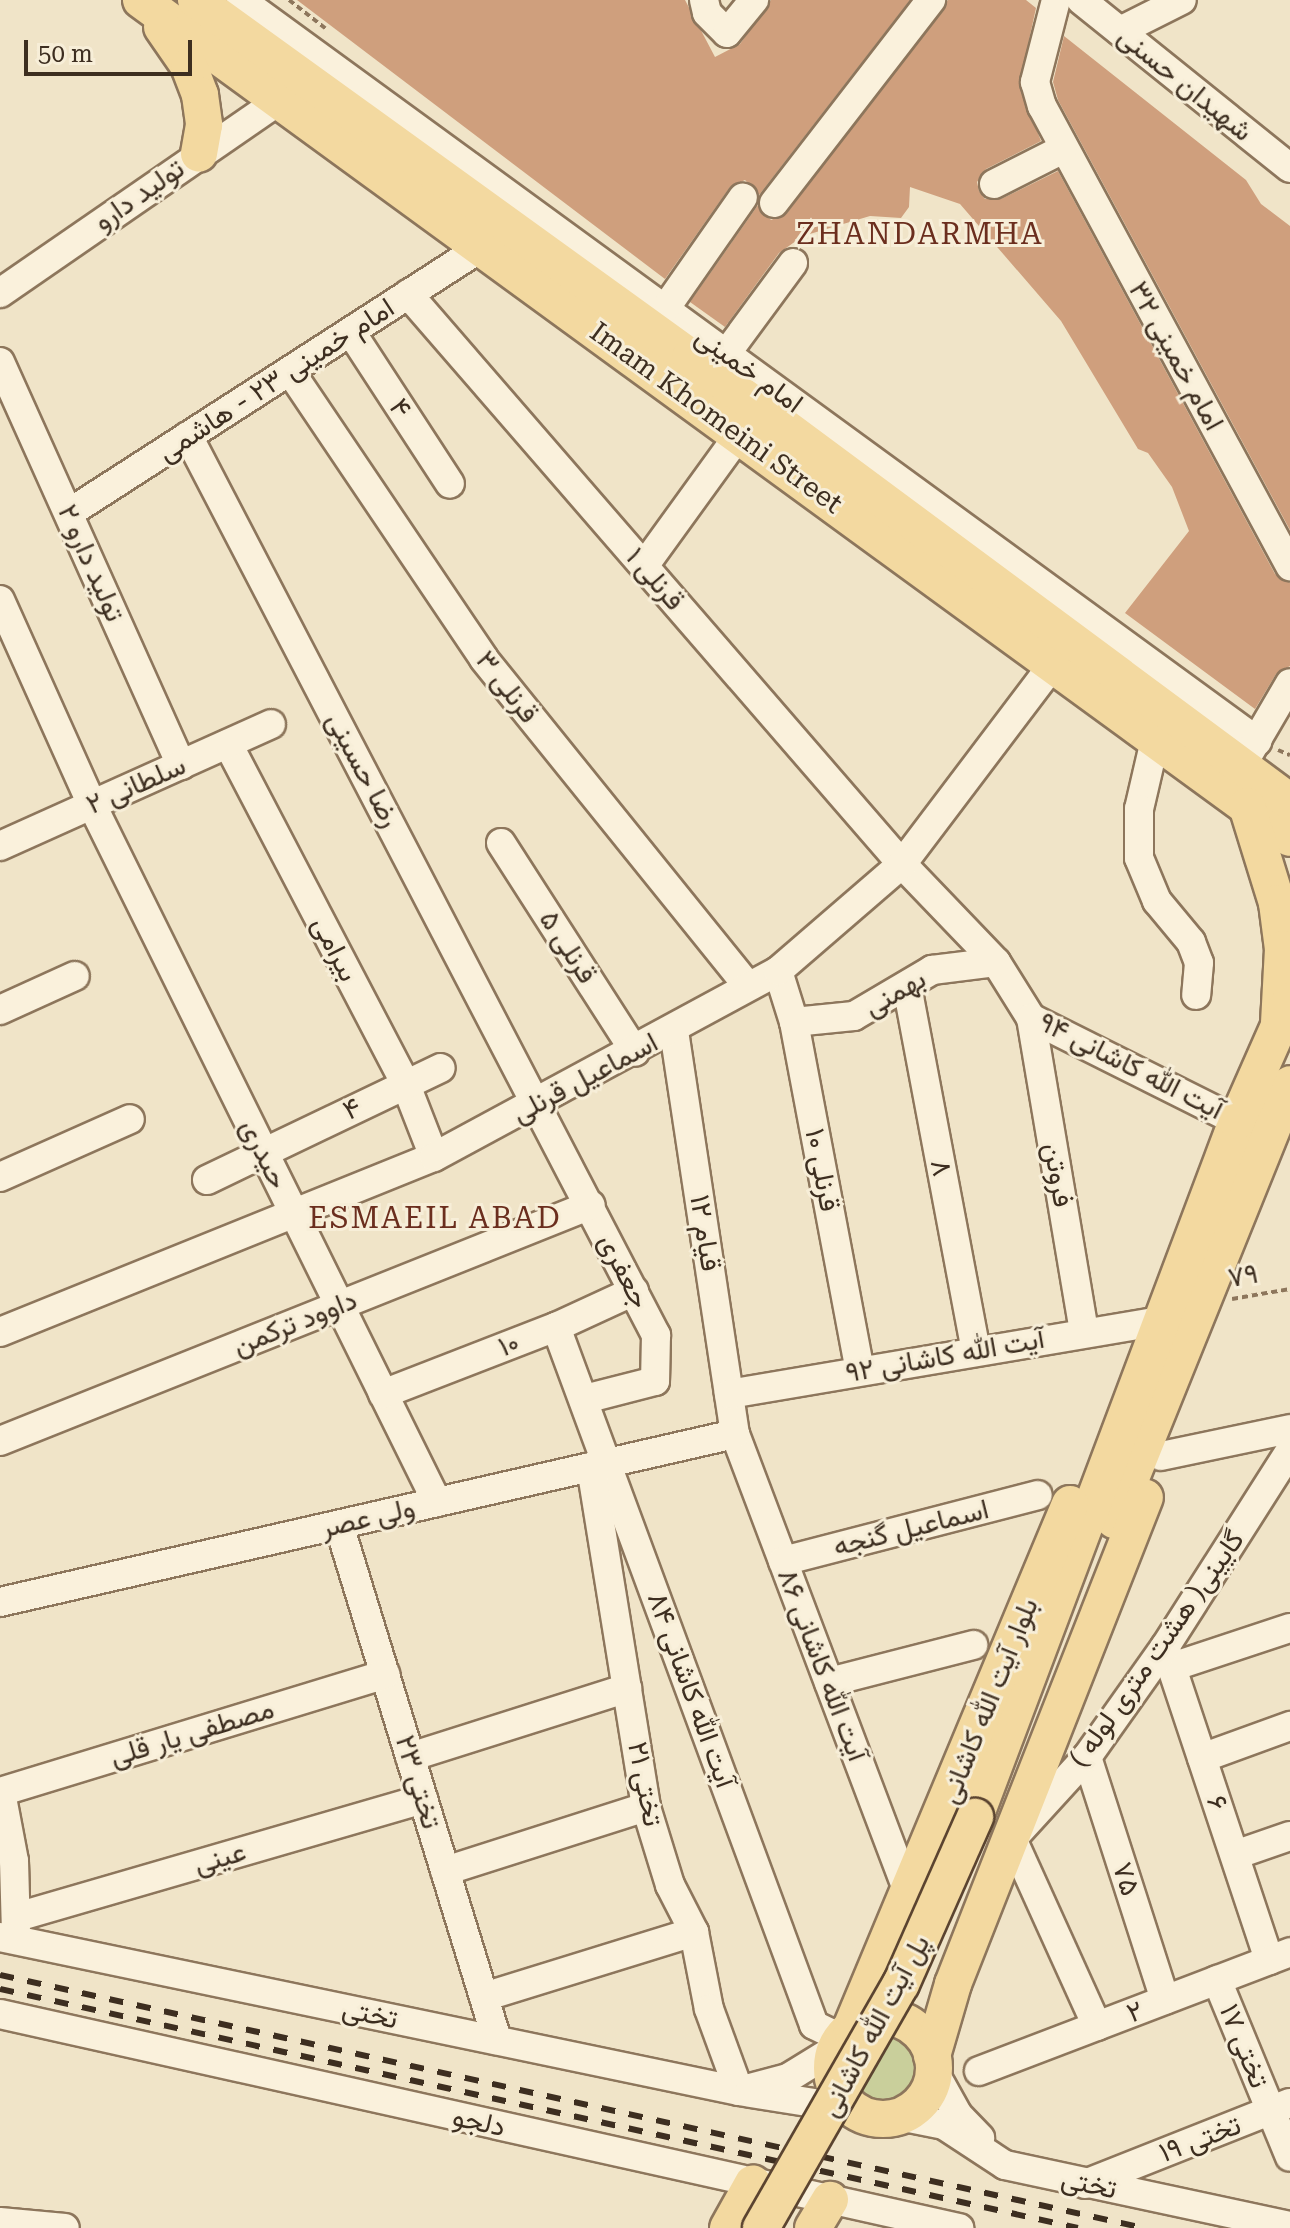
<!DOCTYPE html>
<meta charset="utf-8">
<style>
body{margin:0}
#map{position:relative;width:1290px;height:2228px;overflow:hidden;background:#f0e4c8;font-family:"Roboto Serif",Vazirmatn,serif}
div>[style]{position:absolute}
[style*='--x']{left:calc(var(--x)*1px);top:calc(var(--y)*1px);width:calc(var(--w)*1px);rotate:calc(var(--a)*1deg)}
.green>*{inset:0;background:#c9cf9b}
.building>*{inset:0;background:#cf9f7d}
.path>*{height:4px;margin-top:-2px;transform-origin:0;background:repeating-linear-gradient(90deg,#8d765c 0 6px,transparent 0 10px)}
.roads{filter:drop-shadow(2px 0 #8d765c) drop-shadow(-2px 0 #8d765c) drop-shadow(0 2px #8d765c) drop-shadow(0 -2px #8d765c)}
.minor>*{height:28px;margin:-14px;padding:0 14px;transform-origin:14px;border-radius:14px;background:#faf1dc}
.major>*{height:36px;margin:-18px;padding:0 18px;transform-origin:18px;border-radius:18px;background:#f3d9a0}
.major>.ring{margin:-18px;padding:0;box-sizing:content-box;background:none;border:36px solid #f3d9a0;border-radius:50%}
.rail>*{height:6px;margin-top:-3px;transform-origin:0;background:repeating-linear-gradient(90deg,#3d2e20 0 14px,transparent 0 28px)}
.bridges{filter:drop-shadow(2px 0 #5b4430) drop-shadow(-2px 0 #5b4430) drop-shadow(0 2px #5b4430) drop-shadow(0 -2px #5b4430)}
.major-bridge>*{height:36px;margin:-18px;padding:0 18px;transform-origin:18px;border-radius:18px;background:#f3d9a0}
span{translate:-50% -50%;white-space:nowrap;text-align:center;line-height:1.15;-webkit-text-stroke:6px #f7eed8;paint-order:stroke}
.street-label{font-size:28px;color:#3d2e20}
.neighbourhood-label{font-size:30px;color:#6b2e1e;letter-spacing:2px}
.scale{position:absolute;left:24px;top:40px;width:168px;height:36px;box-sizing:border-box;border:4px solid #3d2e20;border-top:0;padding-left:10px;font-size:24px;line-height:28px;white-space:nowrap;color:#3d2e20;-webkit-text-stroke:6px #f7eed8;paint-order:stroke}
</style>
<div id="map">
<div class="green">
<div style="clip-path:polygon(886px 2026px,911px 2038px,919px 2049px,923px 2075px,899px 2104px,874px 2107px,852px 2094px)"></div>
</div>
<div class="building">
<div style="clip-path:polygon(297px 0,685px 0,715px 57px,740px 44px,771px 0,910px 0,759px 195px,745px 180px,730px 187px,665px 279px)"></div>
<div style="clip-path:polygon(948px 0,1026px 0,1036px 8px,1019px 86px,1041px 141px,986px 169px,977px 182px,979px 191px,985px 199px,1001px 199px,1058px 171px,1275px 574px,1290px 583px,1290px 666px,1276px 674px,1255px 709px,1125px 613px,1189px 531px,1172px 487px,1148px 453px,1138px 449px,1061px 321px,960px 204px,910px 187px,909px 207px,901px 218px,870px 216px,803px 236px,779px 253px,725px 327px,690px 302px,758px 205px,771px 220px,787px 213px)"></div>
<div style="clip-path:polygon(1064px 36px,1246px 180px,1261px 204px,1290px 226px,1290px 530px,1058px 100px,1053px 82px)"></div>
</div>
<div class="path">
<div style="--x:289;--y:0;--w:46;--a:37.9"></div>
<div style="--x:1278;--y:750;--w:13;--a:23"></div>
<div style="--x:1232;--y:1299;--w:59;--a:-9.8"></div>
</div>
<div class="roads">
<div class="minor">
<div style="--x:241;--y:0;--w:1258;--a:36.1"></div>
<div style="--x:704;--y:0;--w:13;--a:77"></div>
<div style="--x:707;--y:13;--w:28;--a:45"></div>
<div style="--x:727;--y:33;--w:43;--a:-50.7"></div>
<div style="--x:1056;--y:0;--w:85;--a:104.4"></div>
<div style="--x:1035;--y:82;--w:25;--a:74"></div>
<div style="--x:1042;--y:106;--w:523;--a:61.67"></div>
<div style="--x:1081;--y:0;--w:268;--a:38.8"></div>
<div style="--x:1120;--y:31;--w:69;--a:-26.6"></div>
<div style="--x:994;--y:184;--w:77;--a:-26.9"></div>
<div style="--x:774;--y:203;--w:257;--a:-52.3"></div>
<div style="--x:0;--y:293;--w:340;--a:-34.6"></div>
<div style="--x:408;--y:294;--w:754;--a:49.09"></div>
<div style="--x:902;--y:864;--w:136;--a:46.2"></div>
<div style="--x:996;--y:962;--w:66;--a:58"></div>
<div style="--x:1031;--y:1018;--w:230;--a:26.6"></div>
<div style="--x:665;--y:309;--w:136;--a:-55.1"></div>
<div style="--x:351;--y:332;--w:181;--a:56.9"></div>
<div style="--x:726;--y:354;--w:113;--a:-53.6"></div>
<div style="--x:0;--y:362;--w:442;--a:65.8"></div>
<div style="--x:290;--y:371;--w:347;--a:56"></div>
<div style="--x:484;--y:659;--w:420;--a:51.1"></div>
<div style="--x:188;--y:436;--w:1014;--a:62.5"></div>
<div style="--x:656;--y:1335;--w:46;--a:91.2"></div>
<div style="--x:655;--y:1381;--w:72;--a:165.6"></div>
<div style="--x:69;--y:513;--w:491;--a:-32.8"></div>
<div style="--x:644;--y:566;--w:162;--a:-54.1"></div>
<div style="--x:0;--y:600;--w:225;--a:65.8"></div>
<div style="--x:92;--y:805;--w:778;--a:63.67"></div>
<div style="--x:1156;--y:736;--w:75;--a:103.1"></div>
<div style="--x:1139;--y:809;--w:49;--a:90"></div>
<div style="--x:1139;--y:858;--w:47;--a:67.3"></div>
<div style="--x:1157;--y:901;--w:53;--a:50.3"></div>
<div style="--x:1191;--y:942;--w:22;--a:69"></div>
<div style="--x:1199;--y:963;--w:32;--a:95"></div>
<div style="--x:228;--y:744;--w:385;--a:62.4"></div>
<div style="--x:406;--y:1085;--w:77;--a:68.7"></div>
<div style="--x:1248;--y:755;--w:83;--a:-59.7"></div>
<div style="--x:501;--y:843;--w:248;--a:57.3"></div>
<div style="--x:0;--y:846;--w:297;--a:-24.2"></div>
<div style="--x:778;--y:971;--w:53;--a:72.6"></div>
<div style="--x:794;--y:1022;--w:354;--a:79.3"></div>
<div style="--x:907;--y:986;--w:370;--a:79.3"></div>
<div style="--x:0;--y:1010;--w:82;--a:-24.4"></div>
<div style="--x:1031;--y:1018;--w:318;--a:80.4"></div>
<div style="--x:794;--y:1022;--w:60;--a:-5.7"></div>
<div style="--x:854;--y:1016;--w:91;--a:-30.5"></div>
<div style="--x:932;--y:970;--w:64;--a:-7.1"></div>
<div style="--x:674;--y:1031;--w:408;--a:81.4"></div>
<div style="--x:735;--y:1434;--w:493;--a:69.3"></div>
<div style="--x:0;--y:1177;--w:142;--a:-24"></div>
<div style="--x:207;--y:1180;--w:259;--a:-25.6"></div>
<div style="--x:556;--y:1327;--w:744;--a:69.71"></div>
<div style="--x:814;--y:2025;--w:30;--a:26"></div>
<div style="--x:0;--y:1332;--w:468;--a:-22"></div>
<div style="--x:434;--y:1157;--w:391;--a:-28.4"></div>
<div style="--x:778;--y:971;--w:164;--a:-40.8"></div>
<div style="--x:902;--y:864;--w:253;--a:-52.9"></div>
<div style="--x:383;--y:1394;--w:186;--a:-21.2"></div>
<div style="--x:556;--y:1327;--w:86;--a:-24.8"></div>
<div style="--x:729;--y:1394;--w:438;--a:-9.6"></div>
<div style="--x:0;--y:1441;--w:636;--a:-21.77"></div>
<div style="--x:1161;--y:1456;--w:132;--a:-11.8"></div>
<div style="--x:591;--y:1467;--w:344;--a:80.8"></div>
<div style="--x:646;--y:1807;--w:82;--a:72.9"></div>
<div style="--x:670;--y:1885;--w:53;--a:62.9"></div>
<div style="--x:694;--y:1932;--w:78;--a:79"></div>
<div style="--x:709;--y:2009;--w:87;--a:69.9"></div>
<div style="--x:339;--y:1525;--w:539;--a:72.94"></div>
<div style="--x:783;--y:1561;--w:263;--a:-14.5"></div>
<div style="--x:0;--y:1602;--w:754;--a:-12.88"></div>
<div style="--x:1165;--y:1647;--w:330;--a:71.6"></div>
<div style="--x:1172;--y:1667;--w:124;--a:-18.3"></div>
<div style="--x:829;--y:1682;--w:149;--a:-14.4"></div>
<div style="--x:410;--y:1757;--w:228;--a:-17.6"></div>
<div style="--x:1087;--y:1757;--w:255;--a:72.2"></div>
<div style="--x:1202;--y:1758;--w:94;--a:-20"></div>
<div style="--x:0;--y:1792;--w:403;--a:-17"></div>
<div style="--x:1;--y:1792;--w:70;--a:79.3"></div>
<div style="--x:14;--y:1861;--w:73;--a:88.4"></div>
<div style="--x:1235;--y:1855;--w:58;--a:-19.1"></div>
<div style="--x:445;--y:1871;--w:211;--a:-17.7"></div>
<div style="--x:17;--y:1917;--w:423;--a:-16.2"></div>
<div style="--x:0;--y:1937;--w:755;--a:11.77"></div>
<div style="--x:739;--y:2091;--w:114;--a:9.1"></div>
<div style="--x:1217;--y:1980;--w:191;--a:67.6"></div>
<div style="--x:484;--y:1997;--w:220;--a:-17.2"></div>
<div style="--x:0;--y:2014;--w:983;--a:12.58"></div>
<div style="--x:1097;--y:2026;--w:205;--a:-114.4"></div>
<div style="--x:1012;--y:1839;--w:111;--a:-47.6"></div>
<div style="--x:1087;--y:1757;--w:135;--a:-54.7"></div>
<div style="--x:1165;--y:1647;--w:232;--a:-57.5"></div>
<div style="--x:933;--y:2070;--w:51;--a:60.9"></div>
<div style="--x:958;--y:2115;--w:32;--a:46"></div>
<div style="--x:979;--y:2071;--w:333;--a:-20.9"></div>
<div style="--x:750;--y:2088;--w:39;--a:-15"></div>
<div style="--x:788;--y:2078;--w:55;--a:-31.7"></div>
<div style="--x:899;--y:2116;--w:46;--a:11.3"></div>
<div style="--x:944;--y:2125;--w:73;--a:33.3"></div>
<div style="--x:1005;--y:2165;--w:291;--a:12.1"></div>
<div style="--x:1085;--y:2184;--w:220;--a:-21.6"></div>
<div style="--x:0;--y:2222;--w:65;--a:5.3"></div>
</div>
<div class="major">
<div style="--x:141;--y:0;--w:1422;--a:36.1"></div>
<div style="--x:196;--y:0;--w:609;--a:35.85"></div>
<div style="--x:690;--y:357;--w:747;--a:36.56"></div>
<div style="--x:162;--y:27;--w:47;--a:55.3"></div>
<div style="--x:189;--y:66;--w:31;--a:69"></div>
<div style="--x:200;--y:95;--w:30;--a:82"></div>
<div style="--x:204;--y:125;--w:29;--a:100"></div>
<div style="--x:1247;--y:806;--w:102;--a:72.8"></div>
<div style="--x:1277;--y:903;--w:46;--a:82.6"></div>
<div style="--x:1283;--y:949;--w:73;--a:93.1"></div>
<div style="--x:1114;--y:1520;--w:470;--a:-68"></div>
<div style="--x:975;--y:1817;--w:744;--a:-69.37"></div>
<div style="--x:1237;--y:1121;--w:131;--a:-66.2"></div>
<div class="ring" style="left:832px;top:2017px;width:66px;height:66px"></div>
<div style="--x:851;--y:2028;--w:568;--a:-67.32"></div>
<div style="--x:932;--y:2056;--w:75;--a:-73.7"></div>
<div style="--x:953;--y:1984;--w:523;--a:-68.48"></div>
<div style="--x:728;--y:2228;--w:51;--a:-60.9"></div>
<div style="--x:813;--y:2228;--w:33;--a:-59"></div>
</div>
</div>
<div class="rail">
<div style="--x:0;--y:1975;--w:1172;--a:12.47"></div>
<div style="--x:0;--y:1989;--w:1104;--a:12.5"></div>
</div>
<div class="bridges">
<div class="major-bridge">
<div style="--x:761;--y:2228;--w:281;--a:-60.2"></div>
<div style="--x:901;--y:1984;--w:183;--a:-66.1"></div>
</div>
</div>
<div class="street-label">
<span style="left:1185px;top:84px;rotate:39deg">شهیدان حسنی</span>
<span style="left:139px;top:195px;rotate:-35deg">تولید دارو</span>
<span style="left:1176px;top:356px;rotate:61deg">امام خمینی ۳۲</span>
<span style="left:749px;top:370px;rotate:36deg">امام خمینی</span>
<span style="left:276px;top:380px;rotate:-33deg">امام خمینی ۲۳ - هاشمی</span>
<span style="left:400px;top:408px;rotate:57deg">۴</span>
<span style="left:716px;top:418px;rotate:36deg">Imam Khomeini Street</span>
<span style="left:91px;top:563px;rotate:66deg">تولید دارو ۲</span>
<span style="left:655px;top:579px;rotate:49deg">قرنلی ۱</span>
<span style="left:507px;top:687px;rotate:52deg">قرنلی ۳</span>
<span style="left:363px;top:770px;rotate:62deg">رضا حسینی</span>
<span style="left:136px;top:785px;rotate:-24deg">۲ سلطانی</span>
<span style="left:568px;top:947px;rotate:57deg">قرنلی ۵</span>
<span style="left:335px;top:949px;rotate:63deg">بیرامی</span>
<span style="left:895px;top:993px;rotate:-30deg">بهمنی</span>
<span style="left:1131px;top:1066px;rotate:27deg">آیت الله کاشانی ۹۴</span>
<span style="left:585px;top:1078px;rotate:-28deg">اسماعیل قرنلی</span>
<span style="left:352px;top:1109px;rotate:-25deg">۴</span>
<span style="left:264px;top:1154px;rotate:64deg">حیدری</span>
<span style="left:941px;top:1168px;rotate:79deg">۸</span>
<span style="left:822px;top:1170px;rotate:79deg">قرنلی ۱۰</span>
<span style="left:1058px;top:1175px;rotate:80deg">فروتن</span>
<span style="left:705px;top:1233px;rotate:81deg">۱۲ قیام</span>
<span style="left:624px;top:1271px;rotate:63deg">جعفری</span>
<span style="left:1243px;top:1276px;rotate:-10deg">۷۹</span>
<span style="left:295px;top:1323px;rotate:-22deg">داوود ترکمن</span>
<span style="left:509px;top:1345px;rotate:-21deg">۱۰</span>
<span style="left:945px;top:1356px;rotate:-10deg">آیت الله کاشانی ۹۲</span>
<span style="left:368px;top:1518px;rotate:-13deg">ولی عصر</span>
<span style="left:911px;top:1528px;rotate:-14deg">اسماعیل گنجه</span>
<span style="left:1157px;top:1649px;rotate:-55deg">گایینی( هشت متری لوله )</span>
<span style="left:822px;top:1665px;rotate:69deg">آیت الله کاشانی ۸۶</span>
<span style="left:691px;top:1690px;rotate:70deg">آیت الله کاشانی ۸۴</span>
<span style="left:989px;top:1701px;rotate:-68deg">بلوار آیت الله کاشانی</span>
<span style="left:192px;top:1733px;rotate:-17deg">مصطفی یار قلی</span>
<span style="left:418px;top:1782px;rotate:73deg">تختی ۲۳</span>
<span style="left:645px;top:1784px;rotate:79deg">تختی ۲۱</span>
<span style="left:1217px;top:1803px;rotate:72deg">۶</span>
<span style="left:220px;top:1858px;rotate:-16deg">عینی</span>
<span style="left:1126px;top:1879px;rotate:72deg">۷۵</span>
<span style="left:1135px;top:2012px;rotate:-21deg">۲</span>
<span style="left:370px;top:2014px;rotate:12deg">تختی</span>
<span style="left:875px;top:2026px;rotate:-62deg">پل آیت الله کاشانی</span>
<span style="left:1244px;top:2046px;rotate:68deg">تختی ۱۷</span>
<span style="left:479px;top:2122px;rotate:13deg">دلجو</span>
<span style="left:1200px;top:2139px;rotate:-21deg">تختی ۱۹</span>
<span style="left:1089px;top:2184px;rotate:12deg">تختی</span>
</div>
<div class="neighbourhood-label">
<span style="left:920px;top:234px">ZHANDARMHA</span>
<span style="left:435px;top:1218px">ESMAEIL ABAD</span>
</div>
<div class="scale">50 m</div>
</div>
